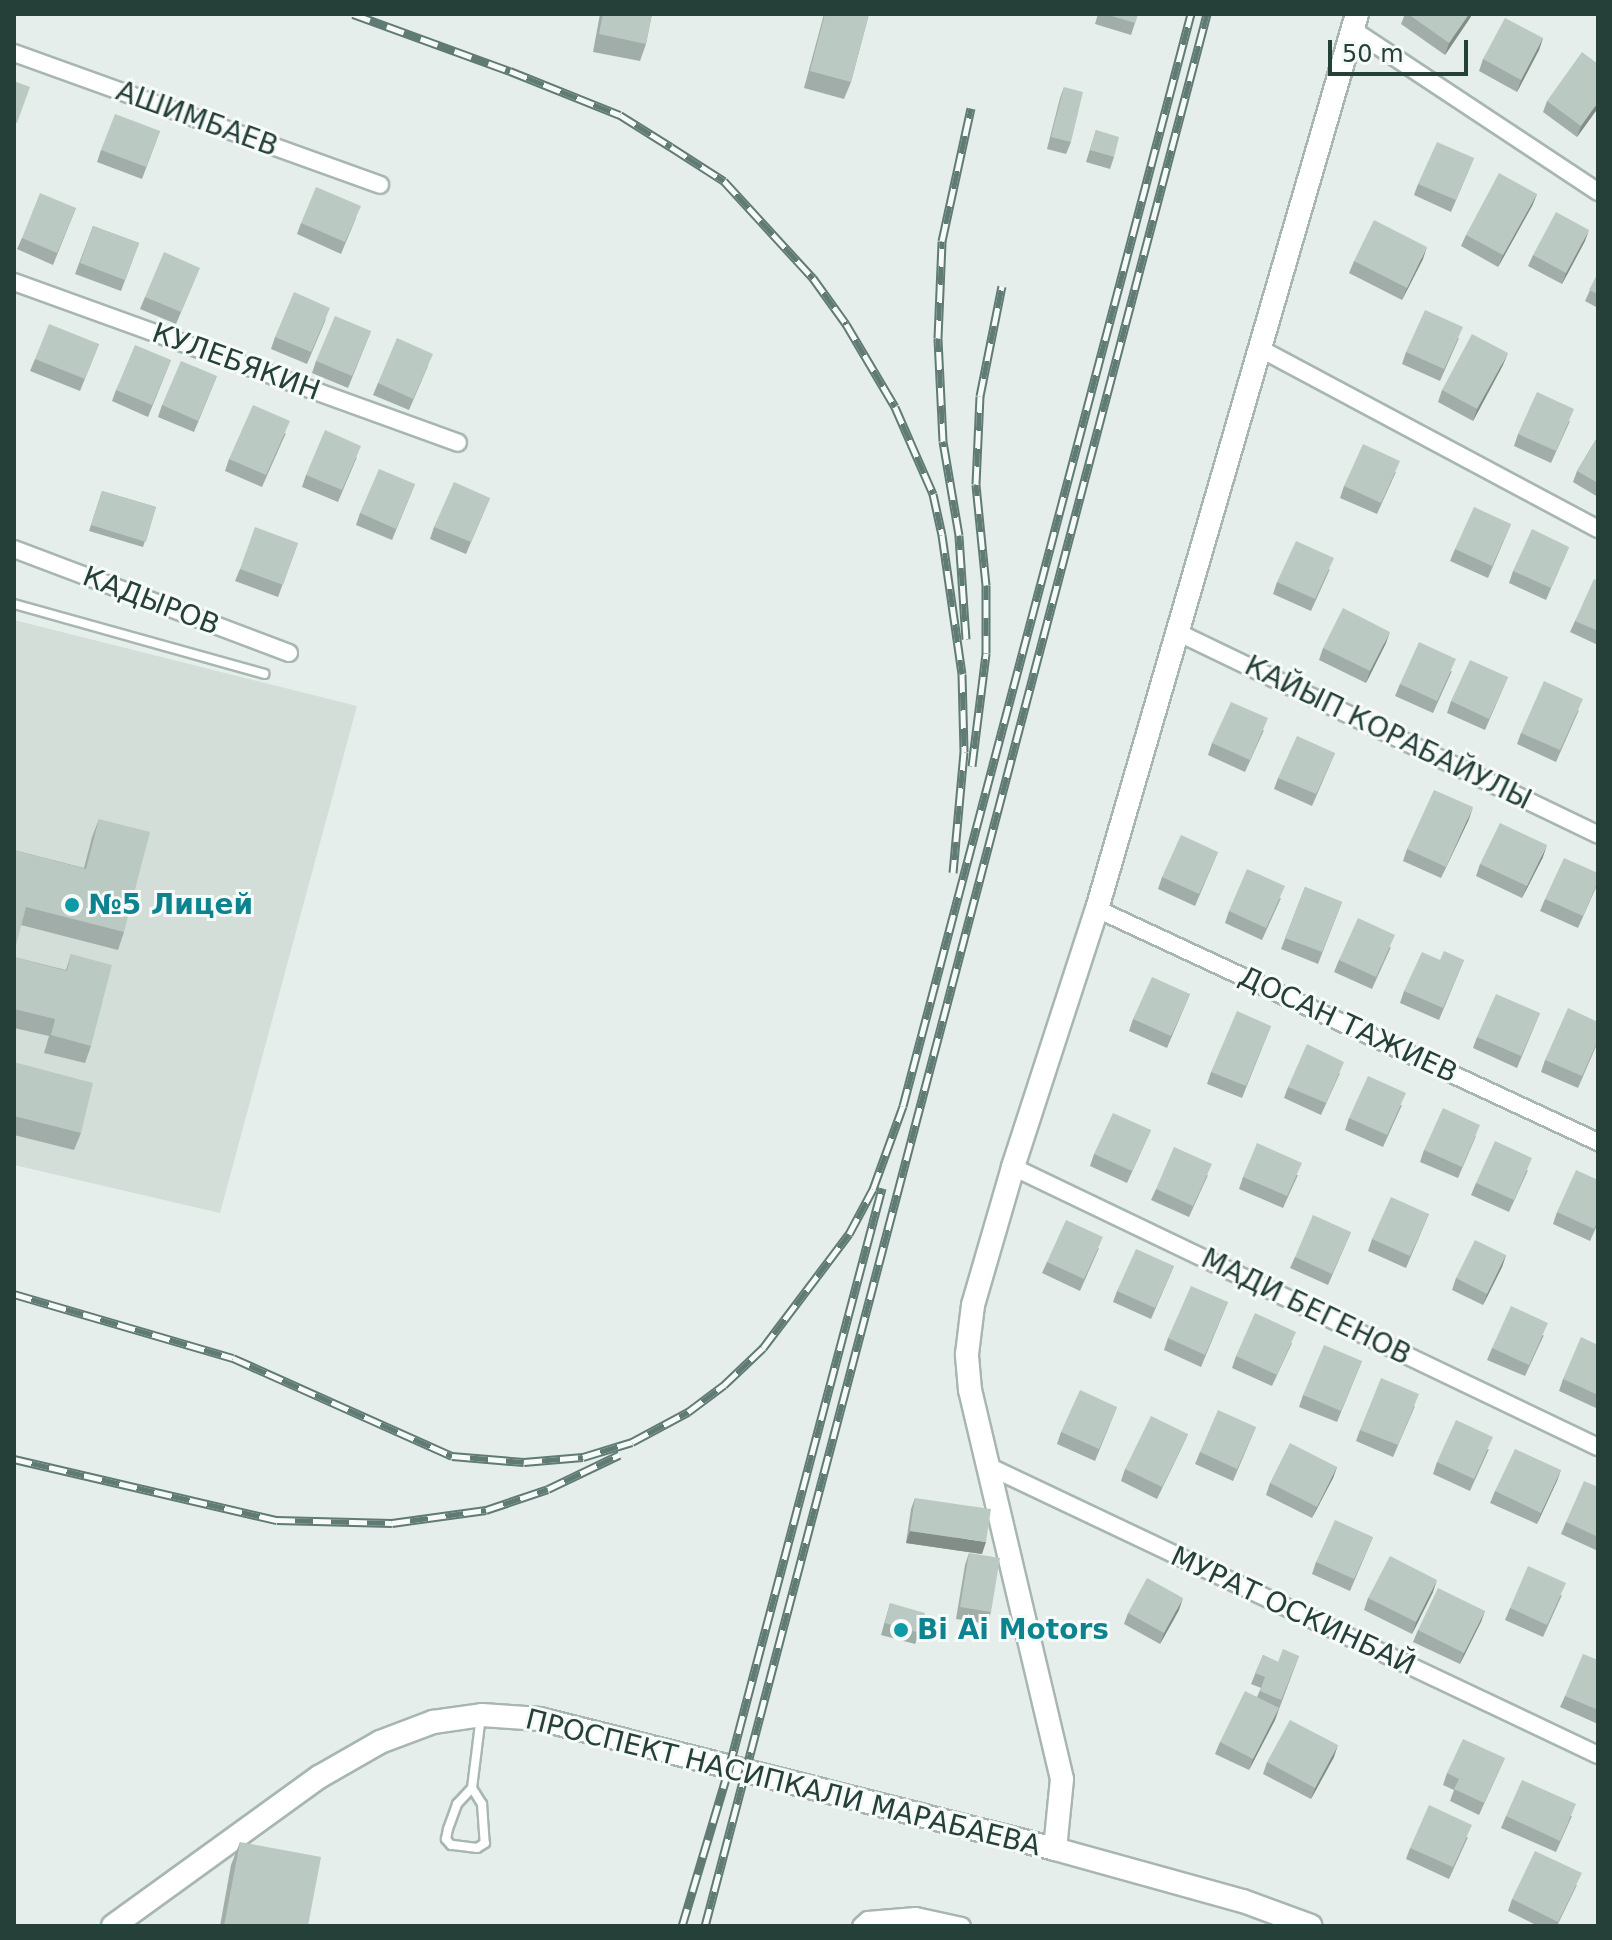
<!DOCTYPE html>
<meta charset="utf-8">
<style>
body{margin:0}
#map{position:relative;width:1612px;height:1940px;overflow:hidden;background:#e5eeea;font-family:"DejaVu Sans",sans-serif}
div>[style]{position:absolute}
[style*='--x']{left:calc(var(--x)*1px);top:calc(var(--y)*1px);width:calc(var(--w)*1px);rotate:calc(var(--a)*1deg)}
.built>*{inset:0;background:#d4ded9}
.roads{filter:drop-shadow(2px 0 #a8b6b1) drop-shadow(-2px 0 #a8b6b1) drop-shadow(0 2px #a8b6b1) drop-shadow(0 -2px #a8b6b1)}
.lane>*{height:8px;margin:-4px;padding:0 4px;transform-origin:4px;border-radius:4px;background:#fff}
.street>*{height:16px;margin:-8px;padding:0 8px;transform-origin:8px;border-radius:8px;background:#fff}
.secondary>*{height:22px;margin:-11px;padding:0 11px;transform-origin:11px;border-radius:11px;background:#fff}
.rail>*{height:9px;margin-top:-4.5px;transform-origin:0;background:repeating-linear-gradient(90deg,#f6faf8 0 18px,#607b74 0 36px);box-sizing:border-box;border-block:2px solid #607b74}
.wall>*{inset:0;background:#a1ada8}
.shaded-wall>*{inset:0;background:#838d88}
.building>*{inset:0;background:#bbc9c3}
.dots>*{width:22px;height:22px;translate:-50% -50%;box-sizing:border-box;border:4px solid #f6faf8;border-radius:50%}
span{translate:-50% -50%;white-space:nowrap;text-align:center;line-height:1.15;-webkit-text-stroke:6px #f6faf8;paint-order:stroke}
.street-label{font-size:28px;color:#254039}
.culture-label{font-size:28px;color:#0d838f;font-weight:700}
.left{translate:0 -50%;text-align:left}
.frame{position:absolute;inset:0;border:16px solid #254039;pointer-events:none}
.scale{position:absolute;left:1328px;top:40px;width:140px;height:36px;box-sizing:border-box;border:4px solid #254039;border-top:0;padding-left:10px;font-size:24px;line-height:28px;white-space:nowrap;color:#254039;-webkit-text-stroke:6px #f6faf8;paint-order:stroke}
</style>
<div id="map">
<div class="built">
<div style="clip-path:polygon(14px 620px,357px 706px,220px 1213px,14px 1165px)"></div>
</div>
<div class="roads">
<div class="lane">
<div style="--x:14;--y:604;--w:260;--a:15.6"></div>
<div style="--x:472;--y:1788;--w:19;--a:58"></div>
<div style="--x:482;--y:1804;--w:39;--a:86"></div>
<div style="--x:485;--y:1843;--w:9;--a:148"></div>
<div style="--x:477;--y:1848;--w:26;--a:-173"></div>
<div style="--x:451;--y:1845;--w:8;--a:-130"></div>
<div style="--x:446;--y:1839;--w:10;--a:-79"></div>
<div style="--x:448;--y:1829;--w:27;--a:-70"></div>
<div style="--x:457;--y:1804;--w:22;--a:-47"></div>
<div style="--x:472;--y:1788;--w:73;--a:-82.9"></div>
</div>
<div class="street">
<div style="--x:1352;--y:29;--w:295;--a:33.5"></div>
<div style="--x:14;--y:53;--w:389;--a:19.8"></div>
<div style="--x:14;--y:282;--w:472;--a:19.9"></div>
<div style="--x:1259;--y:348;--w:384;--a:28.1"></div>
<div style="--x:14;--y:549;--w:294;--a:20.7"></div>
<div style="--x:1177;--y:632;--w:467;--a:25.7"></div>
<div style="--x:1097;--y:909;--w:553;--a:24.94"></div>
<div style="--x:1013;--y:1167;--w:649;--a:25.58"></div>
<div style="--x:988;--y:1466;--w:675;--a:25.35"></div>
<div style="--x:861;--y:1926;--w:9;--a:-41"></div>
<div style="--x:868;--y:1920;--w:48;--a:-4.8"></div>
<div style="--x:916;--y:1916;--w:47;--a:12.3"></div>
</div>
<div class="secondary">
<div style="--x:1055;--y:1849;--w:70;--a:-84.3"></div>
<div style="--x:1062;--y:1779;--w:400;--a:-103.3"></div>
<div style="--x:970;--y:1390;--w:36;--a:-95"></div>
<div style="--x:967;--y:1354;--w:49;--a:-83"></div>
<div style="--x:973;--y:1305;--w:144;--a:-73.8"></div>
<div style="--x:1013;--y:1167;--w:271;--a:-72"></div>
<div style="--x:1097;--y:909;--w:932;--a:-73.8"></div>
<div style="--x:113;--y:1926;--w:254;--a:-35.9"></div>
<div style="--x:319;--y:1777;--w:70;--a:-29.8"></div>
<div style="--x:380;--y:1742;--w:57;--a:-20.7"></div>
<div style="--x:433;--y:1722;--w:49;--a:-8.1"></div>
<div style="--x:482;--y:1715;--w:58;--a:3.9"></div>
<div style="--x:540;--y:1719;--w:531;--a:14.17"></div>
<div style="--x:1055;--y:1849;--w:195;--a:15.5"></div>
<div style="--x:1243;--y:1901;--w:72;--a:20.2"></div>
</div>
</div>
<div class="rail">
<div style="--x:353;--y:14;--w:167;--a:20"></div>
<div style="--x:510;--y:71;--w:118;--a:21.8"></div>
<div style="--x:620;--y:115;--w:60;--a:32.1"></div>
<div style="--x:671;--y:147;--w:63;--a:32.7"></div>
<div style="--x:724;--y:181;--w:132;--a:47.5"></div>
<div style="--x:813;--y:278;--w:57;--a:54.3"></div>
<div style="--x:846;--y:324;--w:96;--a:59.4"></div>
<div style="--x:895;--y:407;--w:95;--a:66.4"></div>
<div style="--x:933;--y:494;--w:42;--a:77.6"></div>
<div style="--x:942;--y:535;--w:140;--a:81.8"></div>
<div style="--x:962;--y:674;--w:78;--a:88.5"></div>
<div style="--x:964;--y:752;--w:121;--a:95.2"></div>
<div style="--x:966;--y:639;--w:104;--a:-93.9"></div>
<div style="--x:959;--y:535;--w:95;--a:-99.7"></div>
<div style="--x:943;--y:441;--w:103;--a:-92.8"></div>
<div style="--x:938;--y:338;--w:97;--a:-87.6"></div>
<div style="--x:942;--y:241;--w:136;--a:-77.7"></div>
<div style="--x:972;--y:766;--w:114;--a:-82.9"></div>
<div style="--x:986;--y:653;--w:68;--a:-90"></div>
<div style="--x:986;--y:585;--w:101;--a:-95.7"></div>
<div style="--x:976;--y:484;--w:88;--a:-87.4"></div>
<div style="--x:980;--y:396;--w:112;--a:-78.7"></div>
<div style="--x:14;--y:1294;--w:228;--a:16.3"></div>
<div style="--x:233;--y:1358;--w:240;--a:24.1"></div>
<div style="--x:452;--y:1456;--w:72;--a:4.8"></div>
<div style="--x:524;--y:1462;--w:59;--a:-4.8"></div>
<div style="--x:583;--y:1457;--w:51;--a:-17"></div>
<div style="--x:632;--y:1442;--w:64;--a:-28.2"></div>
<div style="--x:688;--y:1412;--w:45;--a:-36.9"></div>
<div style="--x:724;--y:1385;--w:54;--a:-43.5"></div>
<div style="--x:763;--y:1348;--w:143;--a:-53"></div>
<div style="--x:849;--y:1234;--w:51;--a:-61.9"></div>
<div style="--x:873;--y:1189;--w:88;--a:-70.1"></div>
<div style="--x:903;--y:1106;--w:1129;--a:-75.23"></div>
<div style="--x:14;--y:1459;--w:270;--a:13.1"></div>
<div style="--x:277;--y:1520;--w:115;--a:1.5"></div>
<div style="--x:392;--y:1523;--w:95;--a:-7.9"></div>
<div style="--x:486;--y:1510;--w:65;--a:-18.7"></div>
<div style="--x:548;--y:1489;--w:79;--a:-25.6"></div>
<div style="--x:682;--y:1926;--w:165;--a:-73.4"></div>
<div style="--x:729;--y:1768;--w:600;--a:-75.22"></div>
<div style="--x:705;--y:1926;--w:1977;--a:-75.29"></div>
</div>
<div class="wall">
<div style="clip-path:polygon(600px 14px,652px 14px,646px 44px,640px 61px,593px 52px)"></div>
<div style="clip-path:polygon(824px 14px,869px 14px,851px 82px,844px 99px,804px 88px)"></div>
<div style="clip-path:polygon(1098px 14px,1138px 14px,1131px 35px,1095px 24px)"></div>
<div style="clip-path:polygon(1405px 14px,1472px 14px,1470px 18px,1445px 55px,1401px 24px)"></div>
<div style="clip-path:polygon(1543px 38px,1539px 50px,1517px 92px,1479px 71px,1483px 59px)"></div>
<div style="clip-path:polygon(1064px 87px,1071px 142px,1066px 154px,1047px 149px,1060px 98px)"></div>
<div style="clip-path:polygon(1547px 101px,1598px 108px,1577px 137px,1543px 112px)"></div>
<div style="clip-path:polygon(1096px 130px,1114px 157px,1110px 169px,1086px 162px)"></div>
<div style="clip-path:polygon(160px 131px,142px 179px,97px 162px,101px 150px)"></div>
<div style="clip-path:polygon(1474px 158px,1451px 212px,1414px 195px,1418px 184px)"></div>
<div style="clip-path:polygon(1537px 194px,1532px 206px,1498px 267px,1461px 246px,1466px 235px)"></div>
<div style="clip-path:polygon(76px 208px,53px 265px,17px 249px,22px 238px)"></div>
<div style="clip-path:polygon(356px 218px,341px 254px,297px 234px,301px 223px)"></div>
<div style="clip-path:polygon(93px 226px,139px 243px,121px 291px,75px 274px)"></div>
<div style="clip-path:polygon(1585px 241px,1562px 284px,1528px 266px,1533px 255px)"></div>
<div style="clip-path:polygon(1423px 259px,1402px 300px,1349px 273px,1354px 261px)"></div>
<div style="clip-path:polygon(1598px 273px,1598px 308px,1585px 301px)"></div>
<div style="clip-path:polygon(195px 279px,176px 324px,140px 309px,145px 297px)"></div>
<div style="clip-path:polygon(326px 319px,307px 364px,271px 349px,275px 337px)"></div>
<div style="clip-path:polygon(371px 331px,348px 388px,312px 373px,316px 361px)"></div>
<div style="clip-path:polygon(1459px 338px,1440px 381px,1402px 364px,1406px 352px)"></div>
<div style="clip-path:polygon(99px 344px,80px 391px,30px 371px,35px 359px)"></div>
<div style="clip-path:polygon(171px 360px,148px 417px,112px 401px,116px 390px)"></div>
<div style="clip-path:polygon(1503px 365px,1473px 421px,1438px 402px,1442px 390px)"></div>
<div style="clip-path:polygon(428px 366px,409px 410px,373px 395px,378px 383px)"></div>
<div style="clip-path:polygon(217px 376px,194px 432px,158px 417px,162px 405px)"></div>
<div style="clip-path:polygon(1570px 421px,1551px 463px,1514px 446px,1518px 434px)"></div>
<div style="clip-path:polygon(286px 433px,262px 487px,225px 471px,229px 459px)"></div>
<div style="clip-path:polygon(1598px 436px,1598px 497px,1573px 482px,1577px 471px)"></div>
<div style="clip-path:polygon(357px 457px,338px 502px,302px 487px,306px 475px)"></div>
<div style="clip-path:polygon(1396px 472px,1377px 514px,1340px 498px,1344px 486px)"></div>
<div style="clip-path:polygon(415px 484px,392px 540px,356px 525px,360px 513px)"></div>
<div style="clip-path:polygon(102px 491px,156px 507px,143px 547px,89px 531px)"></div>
<div style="clip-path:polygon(490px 498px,466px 554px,430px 539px,434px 527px)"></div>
<div style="clip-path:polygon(1511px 524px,1488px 578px,1450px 561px,1455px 549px)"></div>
<div style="clip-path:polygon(298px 543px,278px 597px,235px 581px,240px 569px)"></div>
<div style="clip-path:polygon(1569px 547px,1546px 600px,1509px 583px,1513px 571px)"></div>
<div style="clip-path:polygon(1330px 569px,1311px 611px,1273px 594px,1277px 582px)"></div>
<div style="clip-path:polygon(1598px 581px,1598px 645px,1570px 632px,1575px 621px)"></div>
<div style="clip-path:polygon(1386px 643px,1366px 683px,1319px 660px,1323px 648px)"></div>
<div style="clip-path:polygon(1452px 671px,1433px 713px,1395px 696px,1400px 684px)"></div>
<div style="clip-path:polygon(1508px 677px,1485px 730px,1447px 713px,1451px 701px)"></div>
<div style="clip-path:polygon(1579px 710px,1556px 762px,1517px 744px,1521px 733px)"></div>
<div style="clip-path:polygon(1264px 730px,1245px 772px,1208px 755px,1212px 743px)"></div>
<div style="clip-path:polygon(1335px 753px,1312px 806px,1274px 789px,1278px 778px)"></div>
<div style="clip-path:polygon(99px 819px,124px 932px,118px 950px,21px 925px,14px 850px,84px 868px,92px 837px)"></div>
<div style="clip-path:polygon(1469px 819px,1441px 878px,1403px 861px,1407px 849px)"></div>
<div style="clip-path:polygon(1218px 852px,1195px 906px,1158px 889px,1162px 877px)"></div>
<div style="clip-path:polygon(1543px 857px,1522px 898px,1476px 876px,1480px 864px)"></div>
<div style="clip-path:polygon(1598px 883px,1578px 928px,1540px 911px,1545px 899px)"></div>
<div style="clip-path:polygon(1305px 887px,1342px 902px,1318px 964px,1281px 949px)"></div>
<div style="clip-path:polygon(1281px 898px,1262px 940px,1225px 923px,1229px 911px)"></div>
<div style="clip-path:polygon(1391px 947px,1372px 989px,1334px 972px,1339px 960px)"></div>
<div style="clip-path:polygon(71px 954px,91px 1046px,85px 1063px,44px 1053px,49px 1036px,14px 1028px,14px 957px,66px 970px)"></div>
<div style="clip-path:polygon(1440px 960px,1464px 960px,1439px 1020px,1400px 1003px,1404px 991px)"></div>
<div style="clip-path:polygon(1190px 994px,1167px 1048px,1129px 1031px,1133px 1019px)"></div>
<div style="clip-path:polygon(1540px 1013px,1517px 1068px,1473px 1048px,1477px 1037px)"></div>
<div style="clip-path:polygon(1598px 1022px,1598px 1042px,1578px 1088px,1541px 1072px,1545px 1060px)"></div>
<div style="clip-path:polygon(1271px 1026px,1242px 1098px,1207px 1084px,1211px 1072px)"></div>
<div style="clip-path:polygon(14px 1062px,81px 1133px,74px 1150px,14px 1135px)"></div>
<div style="clip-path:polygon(1340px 1073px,1321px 1115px,1284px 1098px,1288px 1087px)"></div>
<div style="clip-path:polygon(1402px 1105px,1383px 1147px,1345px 1130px,1349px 1118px)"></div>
<div style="clip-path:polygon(1151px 1130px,1127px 1183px,1090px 1166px,1094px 1154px)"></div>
<div style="clip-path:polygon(1476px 1136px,1458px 1178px,1420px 1162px,1424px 1150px)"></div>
<div style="clip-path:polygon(1528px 1170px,1509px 1212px,1471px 1195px,1476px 1183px)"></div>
<div style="clip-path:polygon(1208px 1175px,1189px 1217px,1151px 1200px,1156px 1189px)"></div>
<div style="clip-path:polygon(1298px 1175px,1283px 1208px,1239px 1189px,1243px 1177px)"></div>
<div style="clip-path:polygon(1557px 1212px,1598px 1223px,1590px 1241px,1553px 1224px)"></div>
<div style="clip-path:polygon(1429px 1214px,1406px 1268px,1368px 1251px,1372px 1239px)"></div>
<div style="clip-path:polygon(1351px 1232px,1328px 1285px,1290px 1268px,1295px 1257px)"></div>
<div style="clip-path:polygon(1099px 1248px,1080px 1291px,1042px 1273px,1047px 1262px)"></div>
<div style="clip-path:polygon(1506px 1255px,1502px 1267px,1483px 1305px,1452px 1290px,1456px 1278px)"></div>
<div style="clip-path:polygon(1174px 1266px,1151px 1319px,1113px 1302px,1117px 1291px)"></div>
<div style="clip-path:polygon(1228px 1302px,1201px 1367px,1164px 1350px,1168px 1338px)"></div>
<div style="clip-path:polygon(1544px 1335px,1525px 1376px,1487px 1360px,1492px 1348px)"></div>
<div style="clip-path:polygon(1292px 1343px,1272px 1386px,1232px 1368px,1236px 1356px)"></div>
<div style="clip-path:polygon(1598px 1345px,1598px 1404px,1596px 1408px,1559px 1391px,1563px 1379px)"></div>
<div style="clip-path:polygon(1362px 1361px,1337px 1422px,1299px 1407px,1303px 1395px)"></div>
<div style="clip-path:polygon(1415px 1406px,1393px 1457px,1356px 1441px,1360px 1430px)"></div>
<div style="clip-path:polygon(1117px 1407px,1095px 1461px,1057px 1444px,1061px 1432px)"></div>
<div style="clip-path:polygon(1256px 1427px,1233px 1481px,1195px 1464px,1200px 1452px)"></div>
<div style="clip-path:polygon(1188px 1434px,1183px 1445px,1157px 1499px,1121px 1481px,1125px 1469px)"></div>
<div style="clip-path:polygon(1489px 1449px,1470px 1491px,1433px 1474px,1437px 1462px)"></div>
<div style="clip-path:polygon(1337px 1467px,1333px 1478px,1312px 1518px,1266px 1495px,1270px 1483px)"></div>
<div style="clip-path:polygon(1561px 1470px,1537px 1524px,1490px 1503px,1495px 1491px)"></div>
<div style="clip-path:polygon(1598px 1487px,1598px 1551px,1561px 1534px,1566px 1522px)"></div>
<div style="clip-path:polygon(915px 1498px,982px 1554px,906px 1543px,911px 1509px)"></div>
<div style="clip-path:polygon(1373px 1537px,1350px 1591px,1312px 1574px,1316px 1562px)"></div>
<div style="clip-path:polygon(969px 1553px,991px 1612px,987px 1624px,956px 1619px,965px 1565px)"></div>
<div style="clip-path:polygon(1433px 1592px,1412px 1634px,1364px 1610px,1368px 1598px)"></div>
<div style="clip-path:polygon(1562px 1595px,1543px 1637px,1505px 1620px,1510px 1608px)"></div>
<div style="clip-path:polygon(890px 1603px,920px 1633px,915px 1644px,881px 1635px)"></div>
<div style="clip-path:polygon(1179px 1610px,1160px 1644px,1124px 1624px,1128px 1613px)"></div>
<div style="clip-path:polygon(1485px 1611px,1460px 1664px,1413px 1642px,1418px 1630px)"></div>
<div style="clip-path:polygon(1263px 1655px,1278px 1662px,1299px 1656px,1275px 1720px,1249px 1770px,1215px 1754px,1220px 1742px,1257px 1697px,1261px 1688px,1251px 1684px)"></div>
<div style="clip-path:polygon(1598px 1660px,1598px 1724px,1560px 1707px,1565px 1696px)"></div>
<div style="clip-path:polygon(1334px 1757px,1311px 1799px,1263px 1774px,1267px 1762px)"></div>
<div style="clip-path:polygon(1505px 1758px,1479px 1815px,1450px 1801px,1454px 1790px,1443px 1785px,1447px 1773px)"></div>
<div style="clip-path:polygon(1506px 1816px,1572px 1816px,1556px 1852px,1501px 1828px)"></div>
<div style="clip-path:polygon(1468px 1837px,1449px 1879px,1406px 1859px,1410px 1848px)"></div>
<div style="clip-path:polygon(240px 1842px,308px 1926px,220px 1926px,231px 1865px)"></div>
<div style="clip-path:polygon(1577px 1885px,1557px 1926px,1538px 1926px,1508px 1911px,1512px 1899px)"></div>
</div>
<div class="shaded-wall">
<div style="clip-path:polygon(1469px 14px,1472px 14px,1470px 18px,1445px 55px,1449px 43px)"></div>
<div style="clip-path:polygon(1543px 38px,1539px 50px,1517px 92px,1521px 80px)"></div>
<div style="clip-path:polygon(1598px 102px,1598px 108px,1577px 137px,1581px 126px)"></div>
<div style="clip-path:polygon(1537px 194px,1532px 206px,1498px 267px,1503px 255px)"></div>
<div style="clip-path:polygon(1589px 230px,1585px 241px,1562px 284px,1566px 273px)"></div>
<div style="clip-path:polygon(1427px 247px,1423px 259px,1402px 300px,1407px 288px)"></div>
<div style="clip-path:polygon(1508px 353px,1503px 365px,1473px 421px,1477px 409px)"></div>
<div style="clip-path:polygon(1390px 632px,1386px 643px,1366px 683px,1370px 671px)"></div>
<div style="clip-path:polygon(1473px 807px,1469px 819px,1441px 878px,1446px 867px)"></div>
<div style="clip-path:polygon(1547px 845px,1543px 857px,1522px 898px,1527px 886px)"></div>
<div style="clip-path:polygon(1506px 1255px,1502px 1267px,1483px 1305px,1487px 1294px)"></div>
<div style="clip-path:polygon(1337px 1467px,1333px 1478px,1312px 1518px,1317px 1507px)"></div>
<div style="clip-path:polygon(1561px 1470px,1557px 1481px,1537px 1524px,1541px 1513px)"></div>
<div style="clip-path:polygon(910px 1531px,986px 1542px,982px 1554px,906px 1543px)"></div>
<div style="clip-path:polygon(1437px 1580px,1433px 1592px,1412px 1634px,1416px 1622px)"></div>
<div style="clip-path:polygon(1183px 1598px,1179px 1610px,1160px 1644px,1164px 1633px)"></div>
<div style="clip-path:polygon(1485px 1611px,1481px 1622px,1460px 1664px,1464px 1653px)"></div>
<div style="clip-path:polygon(1279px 1708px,1275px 1720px,1249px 1770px,1253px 1759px)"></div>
<div style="clip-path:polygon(1338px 1745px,1334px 1757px,1311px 1799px,1315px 1788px)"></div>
</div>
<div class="building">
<div style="clip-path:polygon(603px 14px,652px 14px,646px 44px,599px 34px)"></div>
<div style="clip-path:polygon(825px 14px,869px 14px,851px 82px,810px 71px)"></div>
<div style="clip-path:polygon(1105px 14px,1138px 14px,1135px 23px)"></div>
<div style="clip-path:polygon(1408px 14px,1469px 14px,1449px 43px)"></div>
<div style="clip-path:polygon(1505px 18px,1543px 38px,1521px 80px,1483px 59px)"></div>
<div style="clip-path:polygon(1582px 52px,1598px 64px,1598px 102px,1581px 126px,1547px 101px)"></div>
<div style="clip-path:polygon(14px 81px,30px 87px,17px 123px,14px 122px)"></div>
<div style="clip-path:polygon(1064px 87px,1083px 92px,1071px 142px,1051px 137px)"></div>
<div style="clip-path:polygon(115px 114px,160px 131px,146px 167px,101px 150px)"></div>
<div style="clip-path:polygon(1096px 130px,1119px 137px,1114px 157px,1090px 150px)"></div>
<div style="clip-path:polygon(1437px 142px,1474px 158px,1456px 200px,1418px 184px)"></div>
<div style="clip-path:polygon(1499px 173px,1537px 194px,1503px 255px,1466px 235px)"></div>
<div style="clip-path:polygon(316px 187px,361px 206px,345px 242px,301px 223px)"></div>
<div style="clip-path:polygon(40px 193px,76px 208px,57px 253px,22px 238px)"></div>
<div style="clip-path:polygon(1556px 212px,1589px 230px,1566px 273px,1533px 255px)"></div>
<div style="clip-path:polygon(1374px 220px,1427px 247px,1407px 288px,1354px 261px)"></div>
<div style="clip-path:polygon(93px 226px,139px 243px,125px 280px,80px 263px)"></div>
<div style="clip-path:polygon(164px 252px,200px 268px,181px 312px,145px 297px)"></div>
<div style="clip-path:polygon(1598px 273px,1598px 294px,1589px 290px)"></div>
<div style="clip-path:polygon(294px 292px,330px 308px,311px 352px,275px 337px)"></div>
<div style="clip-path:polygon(1425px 310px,1463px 327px,1444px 369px,1406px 352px)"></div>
<div style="clip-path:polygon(335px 316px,371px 331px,352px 376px,316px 361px)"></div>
<div style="clip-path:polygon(49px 324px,99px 344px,85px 379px,35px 359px)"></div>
<div style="clip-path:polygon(1472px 334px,1508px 353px,1477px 409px,1442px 390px)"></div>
<div style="clip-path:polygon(397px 338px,433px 354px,413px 399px,378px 383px)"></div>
<div style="clip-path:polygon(135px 345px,171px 360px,152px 405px,116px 390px)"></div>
<div style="clip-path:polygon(181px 361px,217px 376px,198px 421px,162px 405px)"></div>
<div style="clip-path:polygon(1537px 392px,1574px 409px,1556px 451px,1518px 434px)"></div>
<div style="clip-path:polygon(253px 405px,290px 421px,266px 475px,229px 459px)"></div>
<div style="clip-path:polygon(325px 430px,361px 446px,342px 490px,306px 475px)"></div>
<div style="clip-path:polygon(1598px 436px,1598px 483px,1577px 471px)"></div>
<div style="clip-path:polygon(1363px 444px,1400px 461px,1381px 503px,1344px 486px)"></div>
<div style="clip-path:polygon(379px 469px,415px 484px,396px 529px,360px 513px)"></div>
<div style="clip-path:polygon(454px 482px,490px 498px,471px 542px,434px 527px)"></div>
<div style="clip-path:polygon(102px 491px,156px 507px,146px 542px,91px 525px)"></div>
<div style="clip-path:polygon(1474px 507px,1511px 524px,1492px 566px,1455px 549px)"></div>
<div style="clip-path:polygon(255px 527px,298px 543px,283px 585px,240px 569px)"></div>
<div style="clip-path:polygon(1532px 529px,1569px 547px,1551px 588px,1513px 571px)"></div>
<div style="clip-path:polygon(1296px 541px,1334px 558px,1315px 599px,1277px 582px)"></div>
<div style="clip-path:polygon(1594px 579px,1598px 581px,1598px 631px,1575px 621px)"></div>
<div style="clip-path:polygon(1343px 608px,1390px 632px,1370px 671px,1323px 648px)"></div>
<div style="clip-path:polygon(1419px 642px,1456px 659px,1437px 701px,1400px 684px)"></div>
<div style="clip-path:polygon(1470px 660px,1508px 677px,1489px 719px,1451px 701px)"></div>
<div style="clip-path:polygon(1544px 681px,1583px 699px,1560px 750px,1521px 733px)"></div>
<div style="clip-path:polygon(1231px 702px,1268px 718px,1250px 760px,1212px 743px)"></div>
<div style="clip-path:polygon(1297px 736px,1335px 753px,1316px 794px,1278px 778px)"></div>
<div style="clip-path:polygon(1434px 790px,1473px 807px,1446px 867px,1407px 849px)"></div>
<div style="clip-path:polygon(99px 819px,150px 832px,124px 932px,26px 907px,14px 953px,14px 850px,86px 869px)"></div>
<div style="clip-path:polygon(1500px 823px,1547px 845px,1527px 886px,1480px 864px)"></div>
<div style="clip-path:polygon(1181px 835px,1218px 852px,1199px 894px,1162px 877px)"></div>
<div style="clip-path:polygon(1564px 858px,1598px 873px,1598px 881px,1583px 916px,1545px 899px)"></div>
<div style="clip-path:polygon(1247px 869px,1285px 886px,1266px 928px,1229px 911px)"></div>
<div style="clip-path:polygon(1305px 887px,1342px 902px,1322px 952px,1285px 938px)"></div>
<div style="clip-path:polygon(1358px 918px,1395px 935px,1376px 977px,1339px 960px)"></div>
<div style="clip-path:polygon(1444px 951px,1464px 960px,1443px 1008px,1404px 991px,1422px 952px,1440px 960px)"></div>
<div style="clip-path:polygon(71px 954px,112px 965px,91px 1046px,51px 1035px,55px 1019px,14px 1009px,14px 957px,67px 971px)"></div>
<div style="clip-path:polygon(1152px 977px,1190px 994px,1171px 1036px,1133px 1019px)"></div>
<div style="clip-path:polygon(1496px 994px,1540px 1013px,1521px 1056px,1477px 1037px)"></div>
<div style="clip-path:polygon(1568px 1008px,1598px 1022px,1598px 1040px,1582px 1076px,1545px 1060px)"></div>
<div style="clip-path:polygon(1237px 1011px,1271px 1026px,1246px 1086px,1211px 1072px)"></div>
<div style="clip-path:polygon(1307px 1044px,1344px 1062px,1326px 1103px,1288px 1087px)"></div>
<div style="clip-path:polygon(14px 1062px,93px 1083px,81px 1133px,14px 1116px)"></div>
<div style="clip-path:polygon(1368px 1076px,1406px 1093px,1387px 1135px,1349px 1118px)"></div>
<div style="clip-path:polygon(1443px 1108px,1480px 1125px,1462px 1167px,1424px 1150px)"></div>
<div style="clip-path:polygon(1113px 1113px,1151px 1130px,1132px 1171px,1094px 1154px)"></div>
<div style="clip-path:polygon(1495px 1141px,1532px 1158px,1514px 1200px,1476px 1183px)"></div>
<div style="clip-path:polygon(1257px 1143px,1302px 1163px,1287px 1196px,1243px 1177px)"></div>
<div style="clip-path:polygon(1174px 1147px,1212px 1164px,1193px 1206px,1156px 1189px)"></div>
<div style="clip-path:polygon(1576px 1170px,1598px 1180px,1598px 1221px,1594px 1229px,1557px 1212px)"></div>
<div style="clip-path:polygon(1391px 1197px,1429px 1214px,1410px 1256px,1372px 1239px)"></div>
<div style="clip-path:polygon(1313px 1215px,1351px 1232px,1332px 1274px,1295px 1257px)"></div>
<div style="clip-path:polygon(1066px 1220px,1103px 1237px,1084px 1279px,1047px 1262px)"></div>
<div style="clip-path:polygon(1475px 1240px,1506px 1255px,1487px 1294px,1456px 1278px)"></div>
<div style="clip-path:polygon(1136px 1249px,1174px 1266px,1155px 1308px,1117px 1291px)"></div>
<div style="clip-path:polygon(1191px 1286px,1228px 1302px,1205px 1355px,1168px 1338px)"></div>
<div style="clip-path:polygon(1511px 1306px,1548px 1323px,1529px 1365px,1492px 1348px)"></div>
<div style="clip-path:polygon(1255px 1313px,1296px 1332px,1277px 1375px,1236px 1356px)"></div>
<div style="clip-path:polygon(1581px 1337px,1598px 1345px,1598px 1395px,1563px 1379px)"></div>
<div style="clip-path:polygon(1324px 1345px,1362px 1361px,1341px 1411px,1303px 1395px)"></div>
<div style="clip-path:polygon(1381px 1378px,1419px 1394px,1398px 1445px,1360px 1430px)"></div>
<div style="clip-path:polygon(1080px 1390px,1117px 1407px,1099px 1449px,1061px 1432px)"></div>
<div style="clip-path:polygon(1218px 1410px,1256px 1427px,1237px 1469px,1200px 1452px)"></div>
<div style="clip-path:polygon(1151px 1416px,1188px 1434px,1162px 1487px,1125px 1469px)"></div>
<div style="clip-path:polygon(1456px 1420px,1493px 1437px,1474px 1479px,1437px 1462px)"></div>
<div style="clip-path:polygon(1290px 1443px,1337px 1467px,1317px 1507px,1270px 1483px)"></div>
<div style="clip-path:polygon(1515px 1449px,1561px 1470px,1541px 1513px,1495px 1491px)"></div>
<div style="clip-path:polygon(1584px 1481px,1598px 1487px,1598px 1537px,1566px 1522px)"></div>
<div style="clip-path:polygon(915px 1498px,991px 1509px,986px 1542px,910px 1531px)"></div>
<div style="clip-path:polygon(1335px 1520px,1373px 1537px,1354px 1579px,1316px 1562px)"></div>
<div style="clip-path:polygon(969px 1553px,1000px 1558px,991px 1612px,960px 1607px)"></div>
<div style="clip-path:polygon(1390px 1556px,1437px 1580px,1416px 1622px,1368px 1598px)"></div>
<div style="clip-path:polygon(1528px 1566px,1566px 1583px,1547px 1625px,1510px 1608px)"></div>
<div style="clip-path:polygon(1147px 1578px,1183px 1598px,1164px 1633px,1128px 1613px)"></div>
<div style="clip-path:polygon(1438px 1588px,1485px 1611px,1464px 1653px,1418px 1630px)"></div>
<div style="clip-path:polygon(890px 1603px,925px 1613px,920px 1633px,885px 1623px)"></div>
<div style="clip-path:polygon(1283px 1649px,1299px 1656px,1281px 1700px,1260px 1691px,1265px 1677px,1255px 1673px,1263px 1655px,1278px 1662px)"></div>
<div style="clip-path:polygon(1583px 1654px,1598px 1660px,1598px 1710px,1565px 1696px)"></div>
<div style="clip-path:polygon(1245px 1691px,1279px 1708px,1253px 1759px,1220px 1742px)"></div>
<div style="clip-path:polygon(1290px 1720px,1338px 1745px,1315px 1788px,1267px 1762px)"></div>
<div style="clip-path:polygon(1463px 1739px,1505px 1758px,1484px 1803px,1454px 1789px,1459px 1779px,1447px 1773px)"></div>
<div style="clip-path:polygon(1522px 1780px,1576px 1804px,1560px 1841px,1506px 1816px)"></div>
<div style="clip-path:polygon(1429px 1805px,1472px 1825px,1453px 1867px,1410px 1848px)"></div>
<div style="clip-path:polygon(240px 1842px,321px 1857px,308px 1926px,224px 1926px)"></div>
<div style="clip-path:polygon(1535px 1851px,1582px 1873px,1558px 1922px,1512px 1899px)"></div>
</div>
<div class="dots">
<div style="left:72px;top:905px;background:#0f9aa8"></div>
<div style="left:901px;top:1630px;background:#0f9aa8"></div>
</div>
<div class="street-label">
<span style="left:197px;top:119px;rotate:20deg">АШИМБАЕВ</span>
<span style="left:236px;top:362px;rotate:20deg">КУЛЕБЯКИН</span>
<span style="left:151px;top:601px;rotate:21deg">КАДЫРОВ</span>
<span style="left:1388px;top:733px;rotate:26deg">КАЙЫП КОРАБАЙУЛЫ</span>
<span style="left:1348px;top:1025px;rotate:25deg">ДОСАН ТАЖИЕВ</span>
<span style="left:1306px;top:1307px;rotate:26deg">МАДИ БЕГЕНОВ</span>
<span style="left:1293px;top:1611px;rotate:25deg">МУРАТ ОСКИНБАЙ</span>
<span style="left:783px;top:1783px;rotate:14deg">ПРОСПЕКТ НАСИПКАЛИ МАРАБАЕВА</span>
</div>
<div class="culture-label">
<span class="left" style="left:88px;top:905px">№5 Лицей</span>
<span class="left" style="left:917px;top:1630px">Bi Ai Motors</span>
</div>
<div class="frame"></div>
<div class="scale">50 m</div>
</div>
